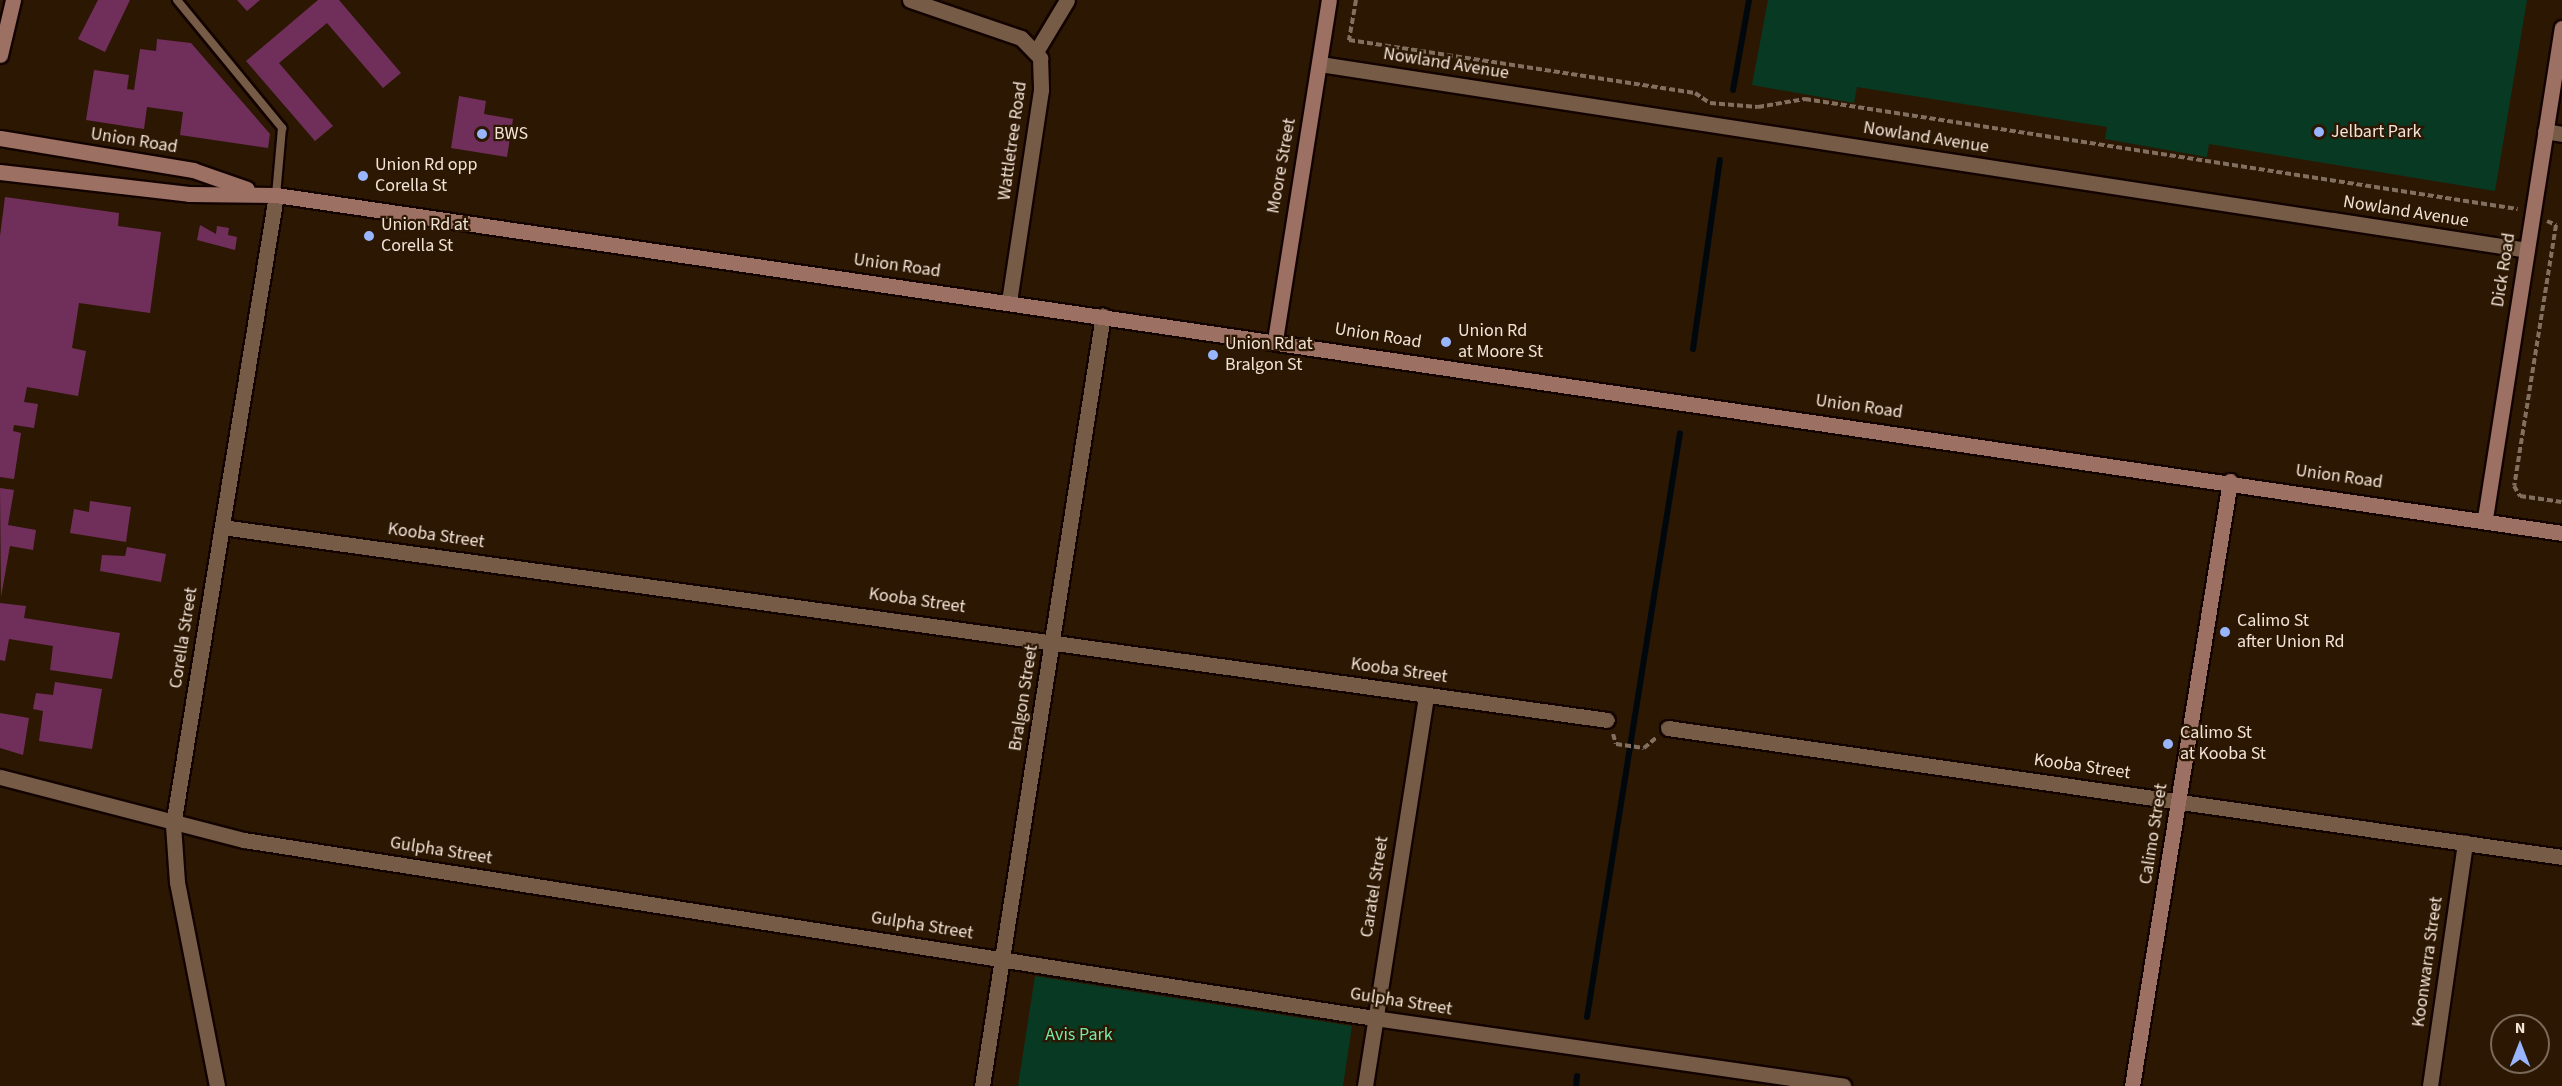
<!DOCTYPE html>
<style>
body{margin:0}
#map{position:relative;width:2562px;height:1086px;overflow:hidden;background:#2c1703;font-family:"Source Sans 3",sans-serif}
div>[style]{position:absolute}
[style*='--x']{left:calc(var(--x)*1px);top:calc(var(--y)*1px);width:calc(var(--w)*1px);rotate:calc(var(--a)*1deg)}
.green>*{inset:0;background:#083923}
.stream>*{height:6px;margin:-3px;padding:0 3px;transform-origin:3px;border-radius:3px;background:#01080d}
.building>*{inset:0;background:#702f5b}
.path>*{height:4px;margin-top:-2px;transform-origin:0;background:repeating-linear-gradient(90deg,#826f5f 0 6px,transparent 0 9px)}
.roads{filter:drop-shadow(2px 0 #130300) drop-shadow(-2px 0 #130300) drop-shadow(0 2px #130300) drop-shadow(0 -2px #130300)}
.lane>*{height:8px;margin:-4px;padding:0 4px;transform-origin:4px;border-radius:4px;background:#765c47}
.street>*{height:15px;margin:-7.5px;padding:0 7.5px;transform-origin:7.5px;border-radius:7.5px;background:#765c47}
.secondary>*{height:15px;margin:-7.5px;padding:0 7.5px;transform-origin:7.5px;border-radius:7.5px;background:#9c7063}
.dots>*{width:16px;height:16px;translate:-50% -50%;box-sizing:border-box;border:3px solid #2c1703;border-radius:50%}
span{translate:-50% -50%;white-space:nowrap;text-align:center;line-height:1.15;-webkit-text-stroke:4.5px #2c1703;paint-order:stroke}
.street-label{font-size:18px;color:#f2e3d7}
.poi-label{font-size:18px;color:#f2e3d7}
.left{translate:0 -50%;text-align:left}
.park-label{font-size:18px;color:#76eaac}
.north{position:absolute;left:2490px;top:1014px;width:60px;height:60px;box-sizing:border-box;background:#2c1703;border:2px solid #7b6958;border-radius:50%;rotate:0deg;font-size:16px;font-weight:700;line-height:24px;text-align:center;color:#f2e3d7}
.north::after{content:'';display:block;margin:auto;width:21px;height:27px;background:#99b5fd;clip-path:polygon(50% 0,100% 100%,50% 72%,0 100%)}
</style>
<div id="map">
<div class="green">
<div style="clip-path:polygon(1768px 0,2527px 0,2495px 191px,2209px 144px,2207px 157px,2105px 139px,2107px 127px,1857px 87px,1854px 103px,1752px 85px)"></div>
<div style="clip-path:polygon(1035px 976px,1352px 1026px,1343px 1086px,1018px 1086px)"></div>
</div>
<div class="stream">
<div style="--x:1733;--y:90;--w:91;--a:-79.9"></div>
<div style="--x:1693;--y:349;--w:191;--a:-81.9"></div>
<div style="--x:1587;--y:1017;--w:591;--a:-80.95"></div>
<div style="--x:1576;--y:1086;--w:10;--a:-84"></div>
</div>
<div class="building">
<div style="clip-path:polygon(98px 0,130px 0,105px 52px,78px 39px)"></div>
<div style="clip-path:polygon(237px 0,260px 0,247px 11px)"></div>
<div style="clip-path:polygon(318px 0,339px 0,401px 73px,383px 88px,327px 23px,279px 63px,333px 126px,315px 141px,246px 61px)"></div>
<div style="clip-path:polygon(157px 39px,191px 43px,270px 134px,268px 148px,180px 135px,183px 112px,147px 107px,144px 129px,86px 120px,94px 70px,129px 75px,127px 89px,134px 90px,140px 49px,156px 51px)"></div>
<div style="clip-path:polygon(459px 96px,486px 101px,484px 114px,513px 119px,507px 157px,451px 148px)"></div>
<div style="clip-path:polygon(5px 197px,119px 213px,118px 226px,161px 232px,150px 313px,79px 303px,72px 348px,86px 351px,78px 396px,27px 387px,24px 402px,38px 404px,34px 428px,14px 425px,13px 431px,21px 433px,14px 479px,0 477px,0 236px)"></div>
<div style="clip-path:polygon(200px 225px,216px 234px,217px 226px,229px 228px,228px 235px,237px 237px,235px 250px,197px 240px)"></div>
<div style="clip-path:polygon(0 488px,14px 490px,8px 525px,36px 530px,33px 550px,10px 546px,1px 597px)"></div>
<div style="clip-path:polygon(90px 501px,131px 507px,126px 542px,70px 533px,74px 509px,89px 512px)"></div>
<div style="clip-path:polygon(127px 547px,166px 554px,161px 582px,100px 571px,102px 555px,125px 556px)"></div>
<div style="clip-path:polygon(0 603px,26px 606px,24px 618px,120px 633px,112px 679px,50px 670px,53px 646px,9px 639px,5px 661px,0 660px)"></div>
<div style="clip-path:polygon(55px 682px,102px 689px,92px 749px,39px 741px,43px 711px,33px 709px,36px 693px,53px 695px)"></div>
<div style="clip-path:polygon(0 713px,29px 718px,23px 755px,0 748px)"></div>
</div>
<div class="path">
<div style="--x:1356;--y:0;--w:41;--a:99.9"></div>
<div style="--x:1349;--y:40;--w:350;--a:8.7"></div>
<div style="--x:1695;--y:93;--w:18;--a:34"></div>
<div style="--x:1710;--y:103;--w:48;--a:4.8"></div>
<div style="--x:1758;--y:107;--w:48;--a:-9.7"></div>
<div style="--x:1805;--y:99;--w:721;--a:8.77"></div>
<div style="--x:2547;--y:221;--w:10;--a:24"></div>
<div style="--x:2556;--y:225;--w:264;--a:99.1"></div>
<div style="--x:2514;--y:486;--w:12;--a:59"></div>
<div style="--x:2520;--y:496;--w:42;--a:8.1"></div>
<div style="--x:1613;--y:734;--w:10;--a:73"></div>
<div style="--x:1616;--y:744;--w:28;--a:8"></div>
<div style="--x:1644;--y:748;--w:17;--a:-40"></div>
</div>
<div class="roads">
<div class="lane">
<div style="--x:177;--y:0;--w:166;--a:50.6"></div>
<div style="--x:282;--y:128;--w:67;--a:95.1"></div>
</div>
<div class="street">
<div style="--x:910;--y:0;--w:117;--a:18.9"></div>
<div style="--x:1021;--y:38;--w:28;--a:46"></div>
<div style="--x:1040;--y:58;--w:32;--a:88"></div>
<div style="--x:1041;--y:90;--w:214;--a:98.6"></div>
<div style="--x:1037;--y:50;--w:58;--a:-59"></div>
<div style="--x:1320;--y:64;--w:1221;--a:8.76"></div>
<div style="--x:2545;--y:131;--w:17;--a:10"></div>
<div style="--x:222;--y:527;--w:1398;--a:7.93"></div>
<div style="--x:1668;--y:728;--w:903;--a:8.21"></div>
<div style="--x:0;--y:777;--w:252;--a:14.5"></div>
<div style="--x:244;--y:840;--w:1144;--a:8.95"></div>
<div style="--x:1374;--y:1018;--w:474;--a:8.2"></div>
<div style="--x:217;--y:1086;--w:208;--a:-101.1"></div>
<div style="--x:177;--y:882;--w:57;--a:-94"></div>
<div style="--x:173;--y:825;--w:638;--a:-80.71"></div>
<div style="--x:982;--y:1086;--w:780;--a:-81.08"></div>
<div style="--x:1365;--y:1086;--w:396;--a:-81.1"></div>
<div style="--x:2430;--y:1086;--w:246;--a:-81.8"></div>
</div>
<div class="secondary">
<div style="--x:0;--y:55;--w:57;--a:-76.7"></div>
<div style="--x:0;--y:138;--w:196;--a:9.4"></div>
<div style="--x:193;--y:170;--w:57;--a:19.4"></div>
<div style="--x:0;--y:172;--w:190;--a:6.6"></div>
<div style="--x:189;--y:194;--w:87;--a:0.7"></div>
<div style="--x:276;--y:195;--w:2311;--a:8.41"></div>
<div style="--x:1275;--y:340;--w:344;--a:-81"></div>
<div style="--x:2485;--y:518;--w:496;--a:-81.1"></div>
<div style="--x:2132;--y:1086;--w:613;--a:-80.8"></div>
</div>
</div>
<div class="dots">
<div style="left:2319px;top:132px;background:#99b5fd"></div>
<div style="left:482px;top:134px;background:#99b5fd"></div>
<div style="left:363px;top:176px;background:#99b5fd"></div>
<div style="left:369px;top:236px;background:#99b5fd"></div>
<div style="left:1446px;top:342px;background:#99b5fd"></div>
<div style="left:1213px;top:355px;background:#99b5fd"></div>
<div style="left:2225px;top:632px;background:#99b5fd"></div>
<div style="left:2168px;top:744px;background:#99b5fd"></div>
</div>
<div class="street-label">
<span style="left:1446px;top:64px;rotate:9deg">Nowland Avenue</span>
<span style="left:1926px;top:138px;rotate:9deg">Nowland Avenue</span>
<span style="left:134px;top:141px;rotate:9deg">Union Road</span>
<span style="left:1013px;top:141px;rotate:-82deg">Wattletree Road</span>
<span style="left:1282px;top:166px;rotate:-80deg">Moore Street</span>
<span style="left:2406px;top:212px;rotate:9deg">Nowland Avenue</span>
<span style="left:897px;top:266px;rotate:8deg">Union Road</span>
<span style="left:2504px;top:270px;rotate:-81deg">Dick Road</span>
<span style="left:1378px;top:336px;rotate:9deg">Union Road</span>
<span style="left:1859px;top:407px;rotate:8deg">Union Road</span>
<span style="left:2339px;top:477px;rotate:8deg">Union Road</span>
<span style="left:436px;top:536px;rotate:8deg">Kooba Street</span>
<span style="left:917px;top:601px;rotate:8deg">Kooba Street</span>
<span style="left:184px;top:638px;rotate:-81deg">Corella Street</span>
<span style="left:1399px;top:671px;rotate:8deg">Kooba Street</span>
<span style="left:1024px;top:698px;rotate:-81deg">Bralgon Street</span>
<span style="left:2082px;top:767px;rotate:8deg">Kooba Street</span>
<span style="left:2154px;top:834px;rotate:-81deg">Calimo Street</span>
<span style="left:441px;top:851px;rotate:9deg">Gulpha Street</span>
<span style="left:1375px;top:887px;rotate:-81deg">Caratel Street</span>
<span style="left:922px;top:926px;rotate:9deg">Gulpha Street</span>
<span style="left:2428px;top:962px;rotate:-82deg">Koonwarra Street</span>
<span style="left:1401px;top:1002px;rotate:9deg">Gulpha Street</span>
</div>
<div class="poi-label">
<span class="left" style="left:2331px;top:132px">Jelbart Park</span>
<span class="left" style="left:494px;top:134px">BWS</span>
<span class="left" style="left:375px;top:176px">Union Rd opp<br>Corella St</span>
<span class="left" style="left:381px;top:236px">Union Rd at<br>Corella St</span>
<span class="left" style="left:1458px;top:342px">Union Rd<br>at Moore St</span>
<span class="left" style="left:1225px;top:355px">Union Rd at<br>Bralgon St</span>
<span class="left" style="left:2237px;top:632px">Calimo St<br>after Union Rd</span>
<span class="left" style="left:2180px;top:744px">Calimo St<br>at Kooba St</span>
</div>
<div class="park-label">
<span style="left:1079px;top:1035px">Avis Park</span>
</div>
<div class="north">N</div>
</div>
